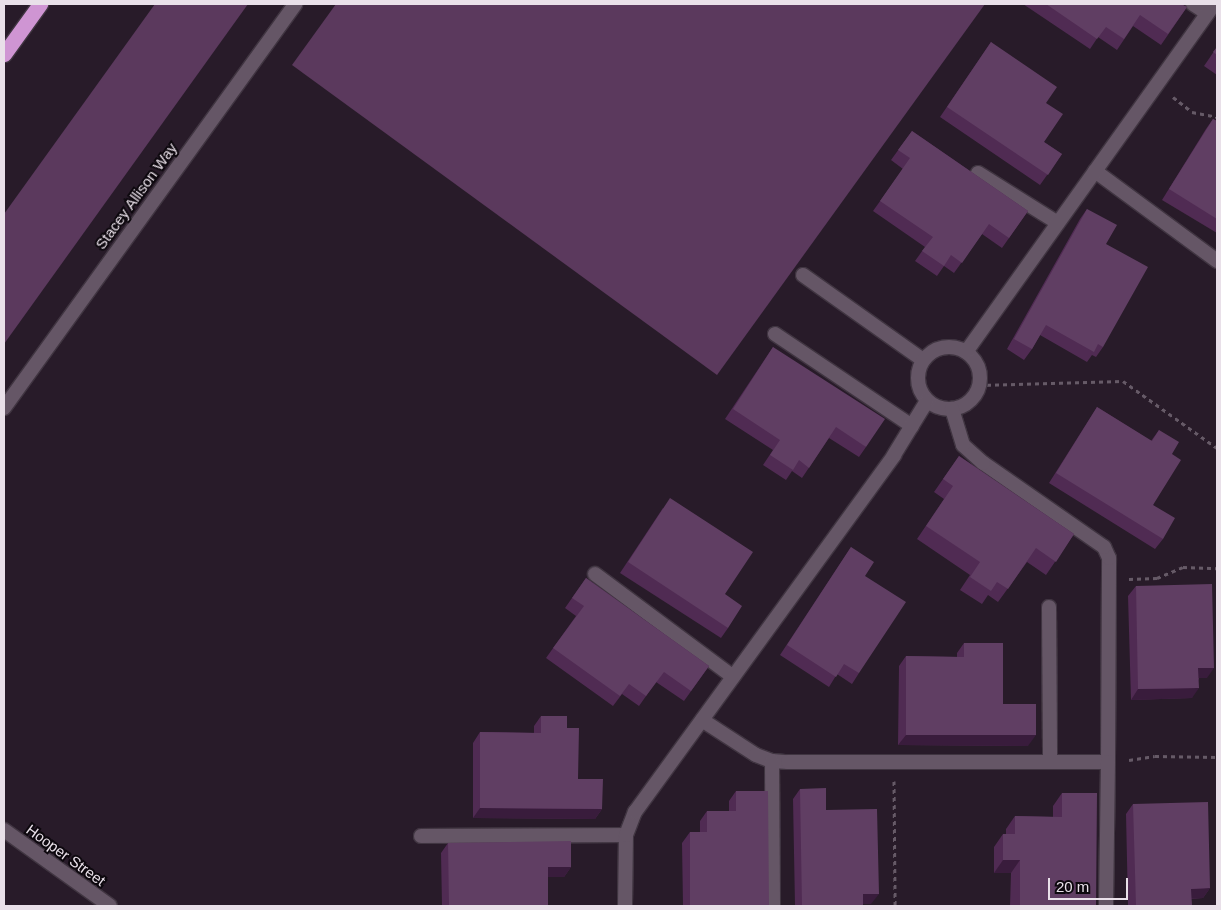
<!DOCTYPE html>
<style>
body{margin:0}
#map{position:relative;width:1221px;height:910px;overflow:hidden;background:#281b29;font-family:Helvetica,sans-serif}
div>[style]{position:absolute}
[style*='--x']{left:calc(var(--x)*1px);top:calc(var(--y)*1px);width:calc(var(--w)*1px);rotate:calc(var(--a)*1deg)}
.green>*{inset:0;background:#5b395d}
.path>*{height:3px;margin-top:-1.5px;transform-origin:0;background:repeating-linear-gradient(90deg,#665a67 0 4px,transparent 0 8px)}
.roads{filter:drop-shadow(1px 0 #403541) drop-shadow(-1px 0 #403541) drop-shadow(0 1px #403541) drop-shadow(0 -1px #403541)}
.service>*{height:14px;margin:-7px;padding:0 7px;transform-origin:7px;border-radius:7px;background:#655666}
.service>.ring{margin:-7px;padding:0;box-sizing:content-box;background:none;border:14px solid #655666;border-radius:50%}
.tertiary>*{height:14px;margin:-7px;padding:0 7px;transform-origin:7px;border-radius:7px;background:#655666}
.motorway>*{height:15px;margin:-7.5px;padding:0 7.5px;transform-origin:7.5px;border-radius:7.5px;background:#cf95d3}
.wall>*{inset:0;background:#502b53}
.shaded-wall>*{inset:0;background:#391c3c}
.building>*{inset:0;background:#603e63}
span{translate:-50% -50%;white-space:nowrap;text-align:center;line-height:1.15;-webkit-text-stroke:4px #0d080e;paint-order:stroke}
.street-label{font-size:15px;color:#e9e0e9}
.frame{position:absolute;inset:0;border:5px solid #e9e0e9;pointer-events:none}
.scale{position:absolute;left:1048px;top:878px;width:80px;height:22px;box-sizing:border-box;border:2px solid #e9e0e9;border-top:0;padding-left:6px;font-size:15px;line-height:18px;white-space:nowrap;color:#e9e0e9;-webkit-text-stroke:4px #0d080e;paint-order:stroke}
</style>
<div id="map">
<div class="green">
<div style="clip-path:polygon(155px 4px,248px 4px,4px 344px,4px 214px)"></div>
<div style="clip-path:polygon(336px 4px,985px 4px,717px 375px,292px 65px)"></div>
</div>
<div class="path">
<div style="--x:1173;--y:97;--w:24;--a:38"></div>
<div style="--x:1192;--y:112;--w:25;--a:11"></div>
<div style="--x:979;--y:385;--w:144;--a:-1.6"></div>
<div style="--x:1123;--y:381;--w:115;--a:35.5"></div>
<div style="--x:1129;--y:579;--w:28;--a:-2"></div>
<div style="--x:1157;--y:578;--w:28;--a:-23"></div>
<div style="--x:1183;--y:567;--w:34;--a:2"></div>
<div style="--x:1129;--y:760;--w:26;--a:-9"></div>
<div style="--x:1155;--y:756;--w:62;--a:0.9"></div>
<div style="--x:894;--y:781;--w:125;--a:89.5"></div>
</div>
<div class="roads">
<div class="service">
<div style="--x:1193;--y:4;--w:17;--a:33"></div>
<div style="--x:1095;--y:171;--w:152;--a:36.4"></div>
<div style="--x:978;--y:173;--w:94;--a:32"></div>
<div style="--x:803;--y:275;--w:147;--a:35.3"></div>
<div style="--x:775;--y:334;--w:165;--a:33.9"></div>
<div class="ring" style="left:918px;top:347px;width:48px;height:48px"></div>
<div style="--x:966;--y:352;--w:427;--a:-54.5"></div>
<div style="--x:595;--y:574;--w:172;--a:36.7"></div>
<div style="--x:1049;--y:607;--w:155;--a:89.6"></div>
<div style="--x:702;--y:720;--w:64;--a:32.9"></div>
<div style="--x:756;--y:755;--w:17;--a:21"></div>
<div style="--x:772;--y:761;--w:16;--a:4"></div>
<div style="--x:788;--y:762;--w:320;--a:0"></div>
<div style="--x:1108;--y:762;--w:204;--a:-89.7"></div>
<div style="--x:1109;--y:558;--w:12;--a:-114"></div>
<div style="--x:1104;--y:547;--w:147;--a:-145.2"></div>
<div style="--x:983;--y:463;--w:27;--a:-138"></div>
<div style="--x:963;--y:445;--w:38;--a:-107"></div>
<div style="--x:772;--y:761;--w:145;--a:89.6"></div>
<div style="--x:421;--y:836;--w:205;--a:-0.3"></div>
<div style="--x:625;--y:906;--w:71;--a:-89.2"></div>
<div style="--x:626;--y:835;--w:25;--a:-69"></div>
<div style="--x:635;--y:812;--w:441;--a:-54"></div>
<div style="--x:894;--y:455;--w:63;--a:-58.6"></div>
<div style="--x:1106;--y:906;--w:144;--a:-89.2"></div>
</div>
<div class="tertiary">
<div style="--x:4;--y:408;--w:498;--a:-54.2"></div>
<div style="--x:4;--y:830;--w:130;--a:35.6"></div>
</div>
<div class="motorway">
<div style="--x:4;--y:54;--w:62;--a:-54.2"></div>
</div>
</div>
<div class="wall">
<div style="clip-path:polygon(1023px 4px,1181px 4px,1187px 7px,1161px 45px,1133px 26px,1117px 50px,1098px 37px,1090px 49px)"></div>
<div style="clip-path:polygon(991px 42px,1046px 103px,1044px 142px,1062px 154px,1040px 185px,940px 117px)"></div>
<div style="clip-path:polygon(1217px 47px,1217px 75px,1204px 66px)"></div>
<div style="clip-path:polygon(1213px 119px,1217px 121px,1217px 233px,1162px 200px,1206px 129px)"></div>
<div style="clip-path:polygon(912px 131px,1028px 211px,1002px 248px,982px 234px,954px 273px,944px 266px,937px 276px,915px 261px,925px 247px,873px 211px,903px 169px,891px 160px)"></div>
<div style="clip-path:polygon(1087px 209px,1106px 244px,1103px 347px,1096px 357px,1092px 355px,1087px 362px,1040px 335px,1032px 349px,1024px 360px,1007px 349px,1080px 219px)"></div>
<div style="clip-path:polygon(773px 347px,866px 447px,859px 457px,829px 438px,802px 478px,792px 471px,786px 480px,763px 465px,773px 450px,725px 419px)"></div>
<div style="clip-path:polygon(1097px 407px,1151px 441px,1159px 430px,1172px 454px,1153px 505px,1163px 539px,1155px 549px,1049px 483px)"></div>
<div style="clip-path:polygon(959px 456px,1074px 534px,1046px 575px,1027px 562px,998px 602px,988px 595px,982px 604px,960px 590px,970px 575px,917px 539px,944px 499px,934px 492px)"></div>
<div style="clip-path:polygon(663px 508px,725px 594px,728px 628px,721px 638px,620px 573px)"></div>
<div style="clip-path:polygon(851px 547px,865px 576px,859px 673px,852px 684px,837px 674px,829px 687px,780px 655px)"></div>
<div style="clip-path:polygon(586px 578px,709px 666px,684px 701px,656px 682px,639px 706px,622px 694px,613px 706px,546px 658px,576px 616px,565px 608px)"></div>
<div style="clip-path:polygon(1136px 586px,1207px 678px,1199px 678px,1192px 698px,1131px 700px,1128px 596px)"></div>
<div style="clip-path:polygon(964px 643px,1028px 746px,898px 745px,899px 666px,906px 656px,957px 657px,957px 653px)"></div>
<div style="clip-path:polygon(541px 716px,567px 728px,578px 779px,602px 809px,595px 819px,473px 818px,473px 743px,480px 732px,534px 733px,534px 726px)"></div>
<div style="clip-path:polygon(800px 789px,826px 810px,871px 904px,863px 904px,863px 906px,795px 906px,793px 799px)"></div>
<div style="clip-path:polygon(736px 791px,769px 906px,683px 906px,682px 843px,690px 832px,700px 832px,700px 821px,707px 811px,729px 811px,729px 801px)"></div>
<div style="clip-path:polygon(1062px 793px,1096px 906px,1010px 906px,1011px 873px,994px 873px,994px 847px,1003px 834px,1006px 834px,1006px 829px,1015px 816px,1053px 817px,1053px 806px)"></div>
<div style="clip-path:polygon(1133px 804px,1210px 888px,1203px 898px,1191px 899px,1192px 906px,1128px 906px,1126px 814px)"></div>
<div style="clip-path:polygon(448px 843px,571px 867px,564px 877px,548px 877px,548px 906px,442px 906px,441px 853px)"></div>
</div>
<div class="shaded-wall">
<div style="clip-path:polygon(1198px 668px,1214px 668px,1207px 678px,1191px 678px)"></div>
<div style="clip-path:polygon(1199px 688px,1192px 698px,1131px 700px,1138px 689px)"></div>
<div style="clip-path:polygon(906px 735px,1036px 735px,1028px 746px,898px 745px)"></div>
<div style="clip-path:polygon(480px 808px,602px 809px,595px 819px,473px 818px)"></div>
<div style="clip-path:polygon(1003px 860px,1020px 860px,1011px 873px,994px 873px)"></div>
<div style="clip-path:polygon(548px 867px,571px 867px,564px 877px,541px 877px)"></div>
<div style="clip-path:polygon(1210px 888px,1203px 898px,1184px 899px,1191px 889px)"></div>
<div style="clip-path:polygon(863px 894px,879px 894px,871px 904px,855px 904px)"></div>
</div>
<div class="building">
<div style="clip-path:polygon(1046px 4px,1181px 4px,1187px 7px,1168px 34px,1140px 15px,1124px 39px,1106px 27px,1097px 39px)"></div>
<div style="clip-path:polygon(991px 42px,1057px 87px,1046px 103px,1063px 114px,1044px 142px,1062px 154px,1048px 175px,947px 107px)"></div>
<div style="clip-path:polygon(1217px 47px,1217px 55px,1213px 52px)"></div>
<div style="clip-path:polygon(1213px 119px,1217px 121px,1217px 219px,1169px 189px)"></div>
<div style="clip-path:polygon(912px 131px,1028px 211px,1009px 238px,989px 224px,962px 263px,951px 255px,944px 266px,922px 251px,933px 237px,880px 201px,910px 158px,898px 150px)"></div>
<div style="clip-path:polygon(1087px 209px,1117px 225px,1106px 244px,1148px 267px,1103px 347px,1098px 344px,1094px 352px,1046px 325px,1032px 349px,1014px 339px)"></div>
<div style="clip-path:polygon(773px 347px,885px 419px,866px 447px,836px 427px,809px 468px,799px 460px,793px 470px,770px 455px,780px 440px,733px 409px)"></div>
<div style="clip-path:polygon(1097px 407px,1152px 441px,1159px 430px,1179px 442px,1172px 454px,1181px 460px,1153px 505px,1175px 518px,1163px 539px,1056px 473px)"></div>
<div style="clip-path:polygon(959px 456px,1074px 534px,1056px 562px,1036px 548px,1008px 589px,997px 582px,991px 591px,970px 577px,980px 562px,926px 526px,953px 486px,943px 479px)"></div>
<div style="clip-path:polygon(670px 498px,753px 552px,725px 594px,742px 606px,728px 628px,628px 562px)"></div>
<div style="clip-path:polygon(851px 547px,874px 562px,865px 576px,906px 602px,859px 673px,844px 664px,836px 677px,787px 645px)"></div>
<div style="clip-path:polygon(586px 578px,709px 666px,691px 691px,664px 672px,646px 696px,629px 684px,620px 696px,553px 648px,584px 606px,572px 598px)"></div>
<div style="clip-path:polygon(1212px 584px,1214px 668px,1198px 668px,1199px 688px,1138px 689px,1136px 586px)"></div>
<div style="clip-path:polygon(964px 643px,1003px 643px,1003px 704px,1036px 704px,1036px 735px,906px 735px,906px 656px,964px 657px)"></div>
<div style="clip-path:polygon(541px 716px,567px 716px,567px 728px,579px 728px,578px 779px,603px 779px,602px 809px,480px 808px,480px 732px,541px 733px)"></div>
<div style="clip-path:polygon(826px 788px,826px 810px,877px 809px,879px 894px,863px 894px,863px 906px,802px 906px,800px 789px)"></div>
<div style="clip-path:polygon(736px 791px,768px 791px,769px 906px,690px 906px,690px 832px,707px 832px,707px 811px,736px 811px)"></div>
<div style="clip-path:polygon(1062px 793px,1097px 793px,1096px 906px,1020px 906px,1020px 860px,1003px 860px,1003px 834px,1015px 834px,1015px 816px,1062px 817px)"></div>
<div style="clip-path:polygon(1208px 802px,1210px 888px,1191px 889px,1192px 906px,1136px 906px,1133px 804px)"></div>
<div style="clip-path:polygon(571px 841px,571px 867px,548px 867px,548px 906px,449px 906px,448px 843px)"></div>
</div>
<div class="street-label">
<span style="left:136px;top:196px;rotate:-54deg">Stacey Allison Way</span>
<span style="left:66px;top:855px;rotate:36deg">Hooper Street</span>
</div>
<div class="frame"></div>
<div class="scale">20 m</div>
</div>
